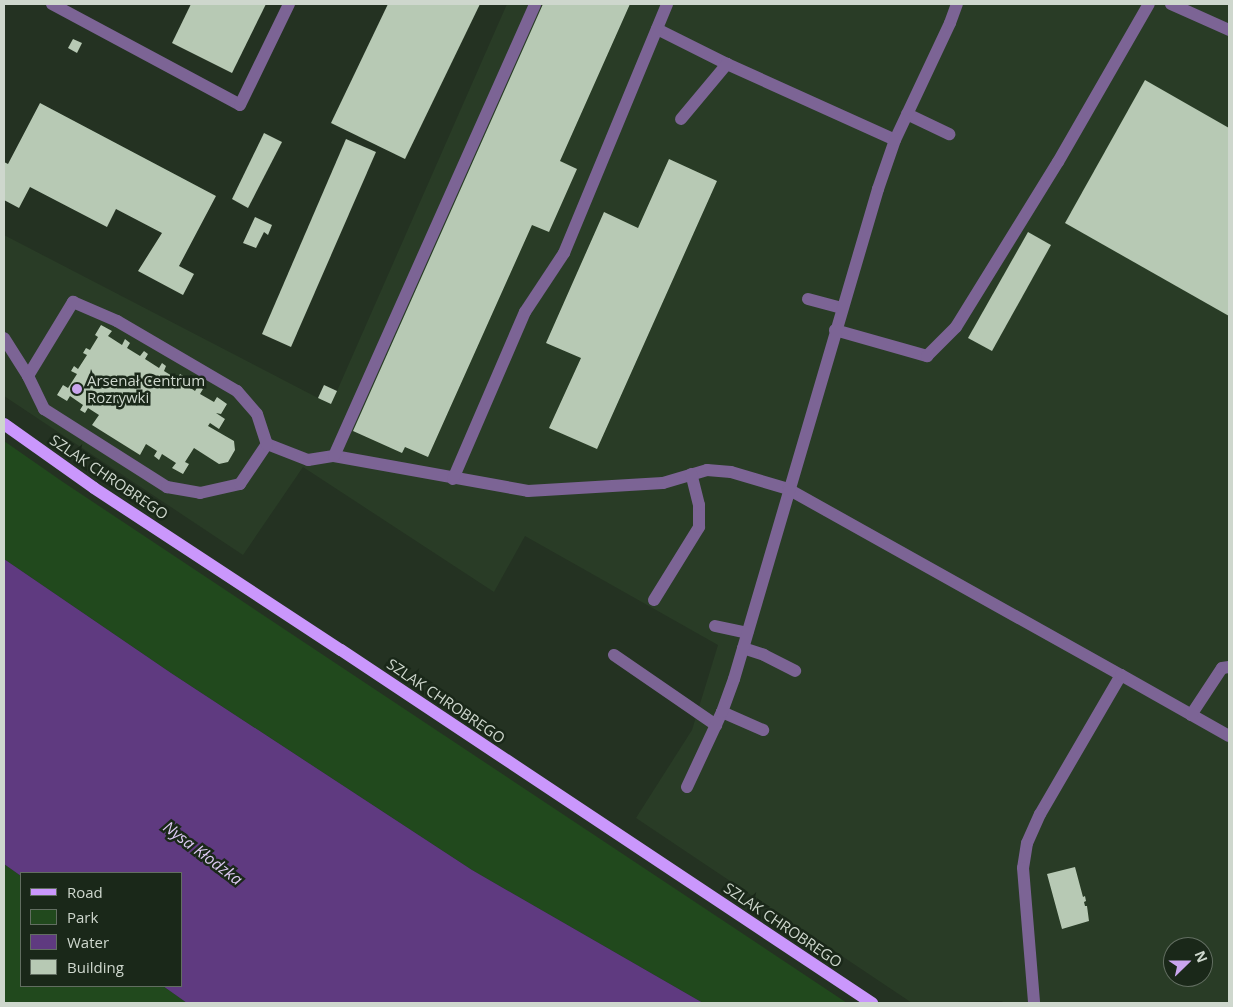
<!DOCTYPE html>
<meta charset="utf-8">
<style>
body{margin:0}
#map{position:relative;width:1233px;height:1007px;overflow:hidden;background:#243222;font-family:"Open Sans",sans-serif}
div>[style]{position:absolute}
[style*='--x']{left:calc(var(--x)*1px);top:calc(var(--y)*1px);width:calc(var(--w)*1px);rotate:calc(var(--a)*1deg)}
.built>*{inset:0;background:#293c26}
.green>*{inset:0;background:#21491d}
.water>*{inset:0;background:#5f3a80}
.building>*{inset:0;background:#b7c9b4}
.minor>*{height:12px;margin:-6px;padding:0 6px;transform-origin:6px;border-radius:6px;background:#7c6495}
.major>*{height:12px;margin:-6px;padding:0 6px;transform-origin:6px;border-radius:6px;background:#ca97fc}
.dots>*{width:14px;height:14px;translate:-50% -50%;box-sizing:border-box;border:2px solid #1a2819;border-radius:50%}
span{translate:-50% -50%;white-space:nowrap;text-align:center;line-height:1.15;-webkit-text-stroke:5px #1a2819;paint-order:stroke}
.poi-label{font-size:15px;color:#ced7cd}
.left{translate:0 -50%;text-align:left}
.street-label{font-size:15px;color:#ced7cd}
.water-label{font-size:16px;color:#dcc9f2;font-style:italic}
.frame{position:absolute;inset:0;border:5px solid #ced7cd;pointer-events:none}
.legend{position:absolute;left:20px;top:872px;width:162px;height:115px;box-sizing:border-box;background:#1a2819;border:1px solid #626e61;margin:0;padding:6px 9px;list-style:none;font-size:15px;color:#ced7cd}
.legend li{display:flex;align-items:center;gap:10px;height:25px}
.legend b{width:25px;border:1px solid #626e61}
.north{position:absolute;left:1163px;top:937px;width:50px;height:50px;box-sizing:border-box;background:#1a2819;border:1px solid #626e61;border-radius:50%;rotate:68deg;font-size:14px;font-weight:700;line-height:20px;text-align:center;color:#ced7cd}
.north::after{content:'';display:block;margin:auto;width:18px;height:22px;background:#c9a5ee;clip-path:polygon(50% 0,100% 100%,50% 72%,0 100%)}
</style>
<div id="map">
<div class="built">
<div style="clip-path:polygon(evenodd,507px 4px,1229px 4px,1229px 1003px,1004px 1003px,1002px 1001px,912px 1003px,636px 818px,692px 730px,718px 645px,525px 536px,494px 592px,303px 467px,243px 555px,4px 396px,4px 235px,318px 398px,337px 391px,507px 4px,1173px 947px,1203px 947px,1203px 977px,1173px 977px,1173px 947px)"></div>
</div>
<div class="green">
<div style="clip-path:polygon(4px 441px,63px 482px,847px 1003px,703px 1003px,472px 870px,171px 673px,4px 559px)"></div>
<div style="clip-path:polygon(4px 864px,21px 876px,21px 986px,163px 986px,187px 1003px,4px 1003px)"></div>
</div>
<div class="water">
<div style="clip-path:polygon(4px 559px,171px 673px,472px 870px,703px 1003px,187px 1003px,163px 986px,181px 986px,181px 873px,21px 873px,21px 876px,4px 864px)"></div>
</div>
<div class="building">
<div style="clip-path:polygon(191px 4px,266px 4px,232px 73px,172px 43px)"></div>
<div style="clip-path:polygon(388px 4px,480px 4px,405px 159px,331px 123px)"></div>
<div style="clip-path:polygon(543px 4px,630px 4px,560px 161px,577px 169px,549px 232px,532px 225px,428px 457px,405px 447px,402px 453px,353px 431px)"></div>
<div style="clip-path:polygon(73px 39px,82px 43px,77px 53px,68px 48px)"></div>
<div style="clip-path:polygon(1145px 80px,1229px 128px,1229px 316px,1065px 223px)"></div>
<div style="clip-path:polygon(40px 103px,216px 196px,179px 266px,194px 274px,183px 295px,138px 271px,162px 233px,116px 209px,107px 227px,30px 187px,19px 208px,4px 200px,4px 162px,8px 164px)"></div>
<div style="clip-path:polygon(264px 133px,282px 142px,248px 208px,232px 199px)"></div>
<div style="clip-path:polygon(346px 139px,376px 152px,291px 347px,262px 334px)"></div>
<div style="clip-path:polygon(669px 159px,717px 181px,597px 449px,549px 428px,581px 358px,546px 343px,604px 212px,638px 228px)"></div>
<div style="clip-path:polygon(255px 217px,272px 225px,268px 235px,264px 232px,256px 248px,243px 243px)"></div>
<div style="clip-path:polygon(1028px 232px,1051px 245px,992px 351px,968px 338px)"></div>
<div style="clip-path:polygon(101px 325px,112px 331px,108px 336px,122px 345px,125px 339px,130px 343px,127px 348px,140px 356px,144px 351px,148px 354px,145px 359px,159px 368px,162px 363px,166px 366px,164px 371px,177px 379px,180px 374px,185px 377px,182px 382px,195px 391px,198px 386px,203px 389px,200px 394px,214px 402px,217px 397px,227px 404px,221px 414px,216px 413px,225px 419px,219px 429px,210px 423px,208px 426px,234px 441px,235px 450px,228px 462px,219px 464px,194px 448px,185px 462px,189px 464px,183px 474px,172px 468px,176px 463px,162px 454px,159px 460px,154px 456px,157px 451px,146px 444px,140px 455px,92px 425px,99px 415px,88px 408px,85px 413px,80px 410px,83px 405px,70px 396px,67px 401px,57px 395px,63px 385px,68px 388px,77px 374px,71px 371px,74px 366px,78px 369px,87px 355px,83px 353px,86px 348px,90px 350px,98px 337px,95px 335px)"></div>
<div style="clip-path:polygon(324px 385px,337px 391px,331px 404px,318px 398px)"></div>
<div style="clip-path:polygon(1075px 867px,1083px 897px,1085px 896px,1086px 901px,1084px 902px,1085px 906px,1087px 906px,1089px 921px,1062px 929px,1047px 874px)"></div>
</div>
<div class="minor">
<div style="--x:52;--y:4;--w:213;--a:28.2"></div>
<div style="--x:240;--y:105;--w:112;--a:-64.1"></div>
<div style="--x:1171;--y:4;--w:64;--a:24.1"></div>
<div style="--x:657;--y:29;--w:78;--a:26.6"></div>
<div style="--x:727;--y:64;--w:184;--a:24.3"></div>
<div style="--x:907;--y:114;--w:47;--a:25.5"></div>
<div style="--x:681;--y:119;--w:72;--a:-50.1"></div>
<div style="--x:808;--y:299;--w:35;--a:15"></div>
<div style="--x:835;--y:330;--w:96;--a:15.8"></div>
<div style="--x:927;--y:356;--w:41;--a:-45"></div>
<div style="--x:956;--y:327;--w:194;--a:-58.3"></div>
<div style="--x:1058;--y:162;--w:182;--a:-60.1"></div>
<div style="--x:4;--y:338;--w:45;--a:57.7"></div>
<div style="--x:28;--y:376;--w:37;--a:64"></div>
<div style="--x:44;--y:409;--w:146;--a:32.4"></div>
<div style="--x:167;--y:487;--w:34;--a:10"></div>
<div style="--x:200;--y:493;--w:41;--a:-12.7"></div>
<div style="--x:240;--y:484;--w:48;--a:-56"></div>
<div style="--x:267;--y:444;--w:44;--a:21.3"></div>
<div style="--x:308;--y:460;--w:26;--a:-9"></div>
<div style="--x:334;--y:456;--w:197;--a:10.2"></div>
<div style="--x:528;--y:491;--w:135;--a:-3.4"></div>
<div style="--x:663;--y:483;--w:46;--a:-16.5"></div>
<div style="--x:707;--y:470;--w:24;--a:5"></div>
<div style="--x:731;--y:472;--w:59;--a:16.6"></div>
<div style="--x:788;--y:489;--w:381;--a:29.2"></div>
<div style="--x:1121;--y:675;--w:161;--a:120.2"></div>
<div style="--x:1040;--y:814;--w:32;--a:114"></div>
<div style="--x:1027;--y:843;--w:25;--a:99"></div>
<div style="--x:1023;--y:868;--w:135;--a:85.3"></div>
<div style="--x:28;--y:376;--w:87;--a:-58.7"></div>
<div style="--x:73;--y:302;--w:48;--a:23.4"></div>
<div style="--x:117;--y:321;--w:139;--a:30.3"></div>
<div style="--x:237;--y:391;--w:30;--a:49"></div>
<div style="--x:257;--y:414;--w:32;--a:72"></div>
<div style="--x:334;--y:456;--w:495;--a:-66"></div>
<div style="--x:453;--y:479;--w:182;--a:-66.7"></div>
<div style="--x:525;--y:312;--w:71;--a:-56.5"></div>
<div style="--x:564;--y:253;--w:269;--a:-67.5"></div>
<div style="--x:654;--y:600;--w:86;--a:-58.3"></div>
<div style="--x:699;--y:527;--w:22;--a:-90"></div>
<div style="--x:699;--y:505;--w:32;--a:-104"></div>
<div style="--x:715;--y:626;--w:33;--a:12"></div>
<div style="--x:743;--y:648;--w:22;--a:18"></div>
<div style="--x:764;--y:655;--w:35;--a:27"></div>
<div style="--x:614;--y:655;--w:124;--a:34.5"></div>
<div style="--x:1121;--y:675;--w:124;--a:29.5"></div>
<div style="--x:722;--y:712;--w:45;--a:23.7"></div>
<div style="--x:1191;--y:715;--w:56;--a:-56.6"></div>
<div style="--x:1222;--y:668;--w:7;--a:-8"></div>
<div style="--x:687;--y:787;--w:83;--a:-65"></div>
<div style="--x:722;--y:712;--w:35;--a:-70"></div>
<div style="--x:734;--y:679;--w:511;--a:-73.62"></div>
<div style="--x:878;--y:189;--w:52;--a:-70.9"></div>
<div style="--x:895;--y:140;--w:129;--a:-64.8"></div>
<div style="--x:950;--y:23;--w:20;--a:-70"></div>
</div>
<div class="major">
<div style="--x:4;--y:424;--w:110;--a:35.4"></div>
<div style="--x:94;--y:488;--w:295;--a:33.3"></div>
<div style="--x:341;--y:650;--w:638;--a:33.62"></div>
</div>
<div class="dots">
<div style="left:77px;top:389px;background:#c9a5ee"></div>
</div>
<div class="poi-label">
<span class="left" style="left:87px;top:389px">Arsenał Centrum<br>Rozrywki</span>
</div>
<div class="street-label">
<span style="left:109px;top:477px;rotate:34deg">SZLAK CHROBREGO</span>
<span style="left:446px;top:701px;rotate:34deg">SZLAK CHROBREGO</span>
<span style="left:783px;top:925px;rotate:34deg">SZLAK CHROBREGO</span>
</div>
<div class="water-label">
<span style="left:203px;top:853px;rotate:37deg">Nysa Kłodzka</span>
</div>
<div class="frame"></div>
<ul class="legend">
<li><b style="height:6px;background:#ca97fc"></b>Road</li>
<li><b style="height:14px;background:#21491d"></b>Park</li>
<li><b style="height:14px;background:#5f3a80"></b>Water</li>
<li><b style="height:14px;background:#b7c9b4"></b>Building</li>
</ul>
<div class="north">N</div>
</div>
